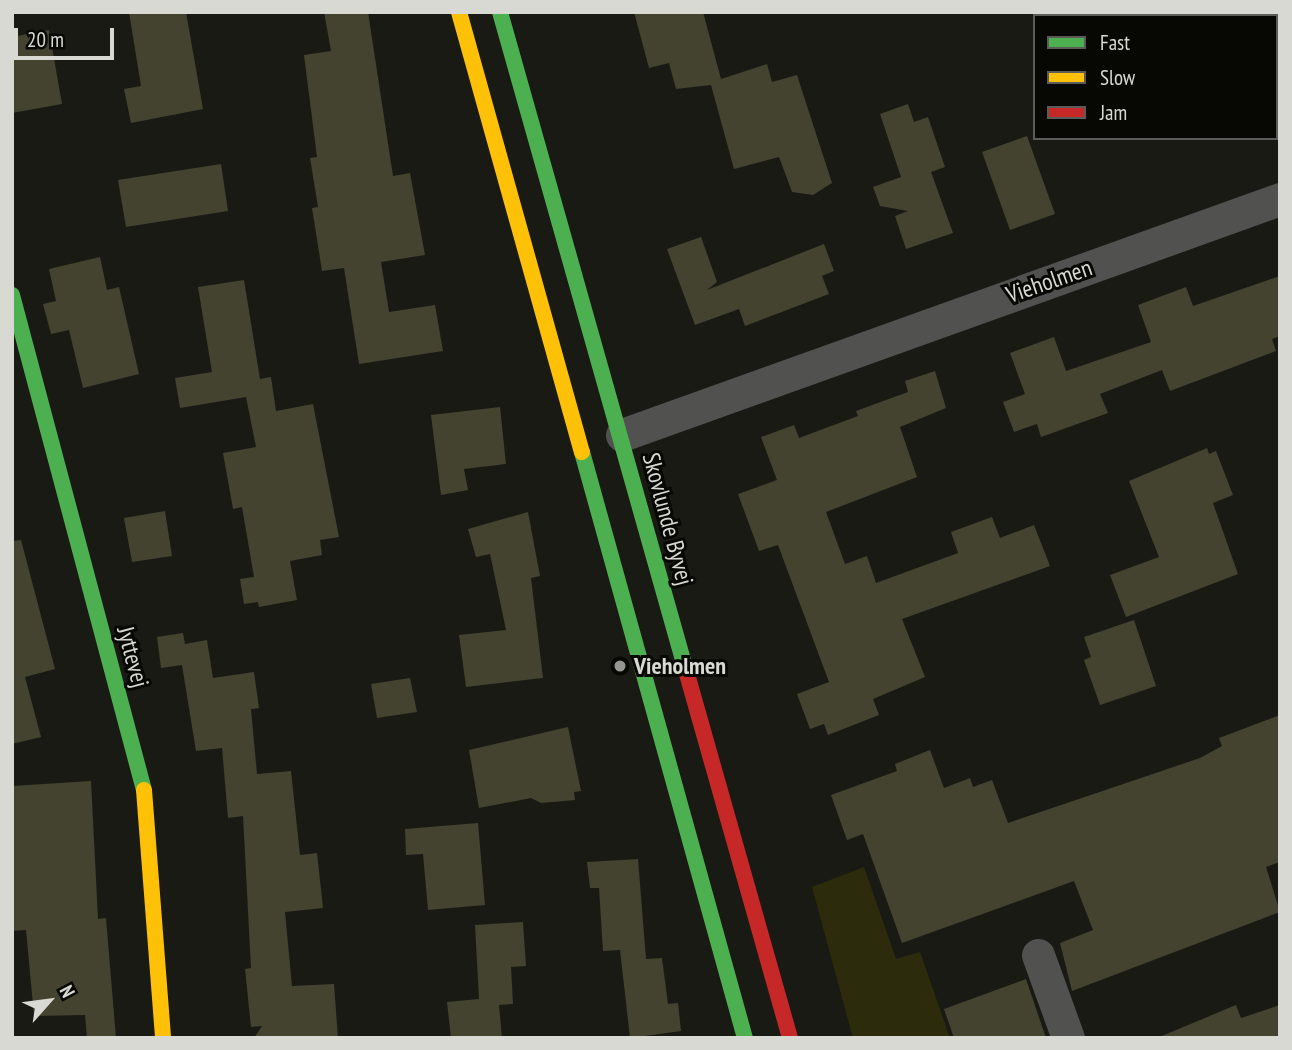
<!DOCTYPE html>
<style>
body{margin:0}
#map{position:relative;width:1292px;height:1050px;overflow:hidden;background:#1a1a15;font-family:"PT Sans Narrow",sans-serif}
div>[style]{position:absolute}
[style*='--x']{left:calc(var(--x)*1px);top:calc(var(--y)*1px);width:calc(var(--w)*1px);rotate:calc(var(--a)*1deg)}
.green>*{inset:0;background:#2c2c0d}
.building>*{inset:0;background:#434330}
.street>*{height:33px;margin:-16.5px;padding:0 16.5px;transform-origin:16.5px;border-radius:16.5px;background:#51514f}
.fast>*{height:16px;margin:-8px;padding:0 8px;transform-origin:8px;border-radius:8px;background:#4caf50}
.slow>*{height:16px;margin:-8px;padding:0 8px;transform-origin:8px;border-radius:8px;background:#ffc107}
.jam>*{height:16px;margin:-8px;padding:0 8px;transform-origin:8px;border-radius:8px;background:#c62828}
.dots>*{width:19px;height:19px;translate:-50% -50%;box-sizing:border-box;border:4px solid #070704;border-radius:50%}
span{translate:-50% -50%;white-space:nowrap;text-align:center;line-height:1.15;-webkit-text-stroke:6px #070704;paint-order:stroke}
.street-label{font-size:24px;color:#d9d9d3}
.poi-label{font-size:24px;color:#d9d9d3;font-weight:700}
.left{translate:0 -50%;text-align:left}
.frame{position:absolute;inset:0;border:14px solid #d9d9d3;pointer-events:none}
.legend{position:absolute;left:1033px;top:14px;width:245px;height:126px;box-sizing:border-box;background:#070704;border:2px solid #5b5b57;margin:0;padding:9px 12px;list-style:none;font-size:21px;color:#d9d9d3}
.legend li{display:flex;align-items:center;gap:14px;height:35px}
.legend b{width:35px;border:2px solid #5b5b57}
.north{position:absolute;left:14px;top:966px;width:70px;height:70px;-webkit-text-stroke:5px #070704;paint-order:stroke;rotate:62deg;font-size:19px;font-weight:700;line-height:28px;text-align:center;color:#d9d9d3}
.north::after{content:'';display:block;margin:auto;width:24px;height:32px;background:#d9d9d3;clip-path:polygon(50% 0,100% 100%,50% 72%,0 100%)}
.scale{position:absolute;left:14px;top:28px;width:100px;height:32px;box-sizing:border-box;border:4px solid #d9d9d3;border-top:0;padding-left:9px;font-size:21px;line-height:24px;white-space:nowrap;color:#d9d9d3;-webkit-text-stroke:5px #070704;paint-order:stroke}
</style>
<div id="map">
<div class="green">
<div style="clip-path:polygon(864px 867px,896px 959px,920px 952px,950px 1038px,853px 1038px,812px 887px)"></div>
</div>
<div class="building">
<div style="clip-path:polygon(129px 12px,186px 12px,203px 109px,131px 123px,124px 89px,141px 86px)"></div>
<div style="clip-path:polygon(324px 12px,368px 12px,393px 176px,410px 173px,425px 255px,381px 262px,389px 312px,435px 305px,443px 351px,359px 364px,344px 268px,322px 271px,312px 208px,318px 207px,310px 158px,317px 157px,304px 55px,331px 51px)"></div>
<div style="clip-path:polygon(634px 12px,703px 12px,721px 79px,767px 64px,772px 82px,797px 75px,832px 183px,813px 195px,792px 192px,779px 157px,734px 169px,711px 85px,676px 89px,669px 63px,649px 68px)"></div>
<div style="clip-path:polygon(49px 30px,62px 104px,12px 113px,12px 37px)"></div>
<div style="clip-path:polygon(908px 104px,914px 122px,928px 117px,945px 167px,931px 172px,953px 233px,906px 249px,895px 216px,908px 211px,880px 206px,873px 187px,901px 177px,880px 114px)"></div>
<div style="clip-path:polygon(1027px 136px,1055px 214px,1010px 230px,982px 152px)"></div>
<div style="clip-path:polygon(221px 164px,228px 211px,126px 227px,118px 180px)"></div>
<div style="clip-path:polygon(701px 237px,717px 282px,707px 290px,824px 244px,834px 271px,822px 276px,829px 294px,745px 326px,739px 309px,695px 325px,667px 249px)"></div>
<div style="clip-path:polygon(100px 257px,107px 290px,119px 287px,139px 374px,83px 388px,69px 330px,51px 334px,43px 304px,56px 301px,49px 269px)"></div>
<div style="clip-path:polygon(1280px 276px,1280px 336px,1272px 339px,1276px 351px,1170px 391px,1162px 370px,1100px 394px,1108px 413px,1041px 437px,1037px 424px,1014px 432px,1003px 402px,1025px 394px,1010px 353px,1054px 337px,1066px 371px,1151px 342px,1138px 305px,1186px 287px,1193px 306px)"></div>
<div style="clip-path:polygon(244px 280px,260px 379px,271px 377px,276px 411px,313px 404px,339px 537px,320px 540px,322px 555px,290px 561px,297px 600px,259px 607px,258px 602px,244px 604px,240px 579px,254px 577px,242px 507px,233px 509px,223px 453px,256px 447px,246px 397px,180px 408px,175px 378px,212px 372px,198px 287px)"></div>
<div style="clip-path:polygon(935px 371px,946px 408px,900px 427px,917px 477px,826px 512px,845px 564px,867px 556px,876px 583px,958px 553px,951px 532px,992px 517px,1000px 538px,1034px 525px,1050px 566px,902px 619px,925px 677px,873px 699px,879px 715px,828px 735px,824px 724px,810px 729px,797px 694px,829px 682px,778px 545px,759px 551px,738px 494px,777px 480px,761px 437px,794px 425px,799px 438px,858px 416px,856px 411px,908px 392px,905px 381px)"></div>
<div style="clip-path:polygon(500px 407px,506px 464px,464px 469px,468px 490px,441px 495px,431px 415px)"></div>
<div style="clip-path:polygon(1207px 448px,1209px 454px,1216px 451px,1233px 495px,1213px 503px,1238px 574px,1126px 617px,1110px 575px,1159px 557px,1129px 481px)"></div>
<div style="clip-path:polygon(165px 511px,172px 556px,132px 562px,124px 518px)"></div>
<div style="clip-path:polygon(528px 512px,540px 576px,531px 578px,543px 678px,466px 687px,459px 635px,506px 630px,490px 554px,476px 557px,468px 529px)"></div>
<div style="clip-path:polygon(21px 540px,55px 669px,25px 677px,41px 737px,12px 744px,12px 541px)"></div>
<div style="clip-path:polygon(1134px 620px,1156px 686px,1100px 705px,1084px 660px,1091px 657px,1084px 637px)"></div>
<div style="clip-path:polygon(183px 633px,185px 644px,207px 640px,213px 678px,254px 672px,259px 708px,251px 709px,257px 774px,291px 771px,300px 855px,317px 853px,323px 908px,285px 912px,292px 986px,334px 984px,338px 1038px,254px 1038px,262px 1026px,251px 1027px,245px 969px,251px 968px,243px 816px,228px 818px,222px 748px,196px 751px,182px 665px,161px 668px,157px 637px)"></div>
<div style="clip-path:polygon(410px 678px,417px 712px,377px 718px,371px 684px)"></div>
<div style="clip-path:polygon(1280px 715px,1280px 862px,1266px 867px,1280px 912px,1072px 991px,1060px 943px,1093px 930px,1074px 881px,902px 943px,863px 834px,847px 840px,831px 795px,897px 771px,895px 764px,930px 750px,944px 788px,970px 778px,973px 787px,992px 780px,1008px 823px,1200px 758px,1222px 746px,1219px 738px)"></div>
<div style="clip-path:polygon(568px 727px,581px 791px,574px 792px,575px 800px,541px 803px,531px 798px,479px 808px,469px 750px)"></div>
<div style="clip-path:polygon(91px 781px,98px 919px,106px 918px,116px 1038px,87px 1038px,85px 1015px,34px 1016px,26px 930px,12px 931px,12px 786px)"></div>
<div style="clip-path:polygon(478px 823px,485px 905px,428px 910px,423px 854px,406px 855px,405px 829px)"></div>
<div style="clip-path:polygon(638px 859px,646px 959px,662px 958px,668px 1004px,678px 1003px,681px 1031px,630px 1038px,620px 950px,603px 951px,599px 888px,590px 888px,587px 862px)"></div>
<div style="clip-path:polygon(523px 922px,526px 966px,511px 967px,513px 1004px,499px 1005px,502px 1038px,451px 1038px,447px 1002px,479px 999px,475px 925px)"></div>
<div style="clip-path:polygon(1026px 979px,1046px 1038px,954px 1038px,944px 1009px)"></div>
<div style="clip-path:polygon(1236px 1005px,1241px 1018px,1280px 1005px,1280px 1038px,1157px 1038px)"></div>
</div>
<div class="street">
<div style="--x:622;--y:435;--w:699;--a:-19.73"></div>
<div style="--x:1038;--y:955;--w:88;--a:70.1"></div>
</div>
<div class="fast">
<div style="--x:500;--y:12;--w:688;--a:74.23"></div>
<div style="--x:12;--y:295;--w:512;--a:75.07"></div>
<div style="--x:582;--y:452;--w:608;--a:74.46"></div>
</div>
<div class="slow">
<div style="--x:459;--y:12;--w:457;--a:74.4"></div>
<div style="--x:144;--y:790;--w:249;--a:85.6"></div>
</div>
<div class="jam">
<div style="--x:687;--y:674;--w:378;--a:74.2"></div>
</div>
<div class="dots">
<div style="left:620px;top:666px;background:#969690"></div>
</div>
<div class="street-label">
<span style="left:1049px;top:281px;rotate:-19deg">Vieholmen</span>
<span style="left:668px;top:519px;rotate:75deg">Skovlunde Byvej</span>
<span style="left:133px;top:657px;rotate:75deg">Jyttevej</span>
</div>
<div class="poi-label">
<span class="left" style="left:634px;top:666px">Vieholmen</span>
</div>
<div class="frame"></div>
<ul class="legend">
<li><b style="height:9px;background:#4caf50"></b>Fast</li>
<li><b style="height:9px;background:#ffc107"></b>Slow</li>
<li><b style="height:9px;background:#c62828"></b>Jam</li>
</ul>
<div class="north">N</div>
<div class="scale">20 m</div>
</div>
